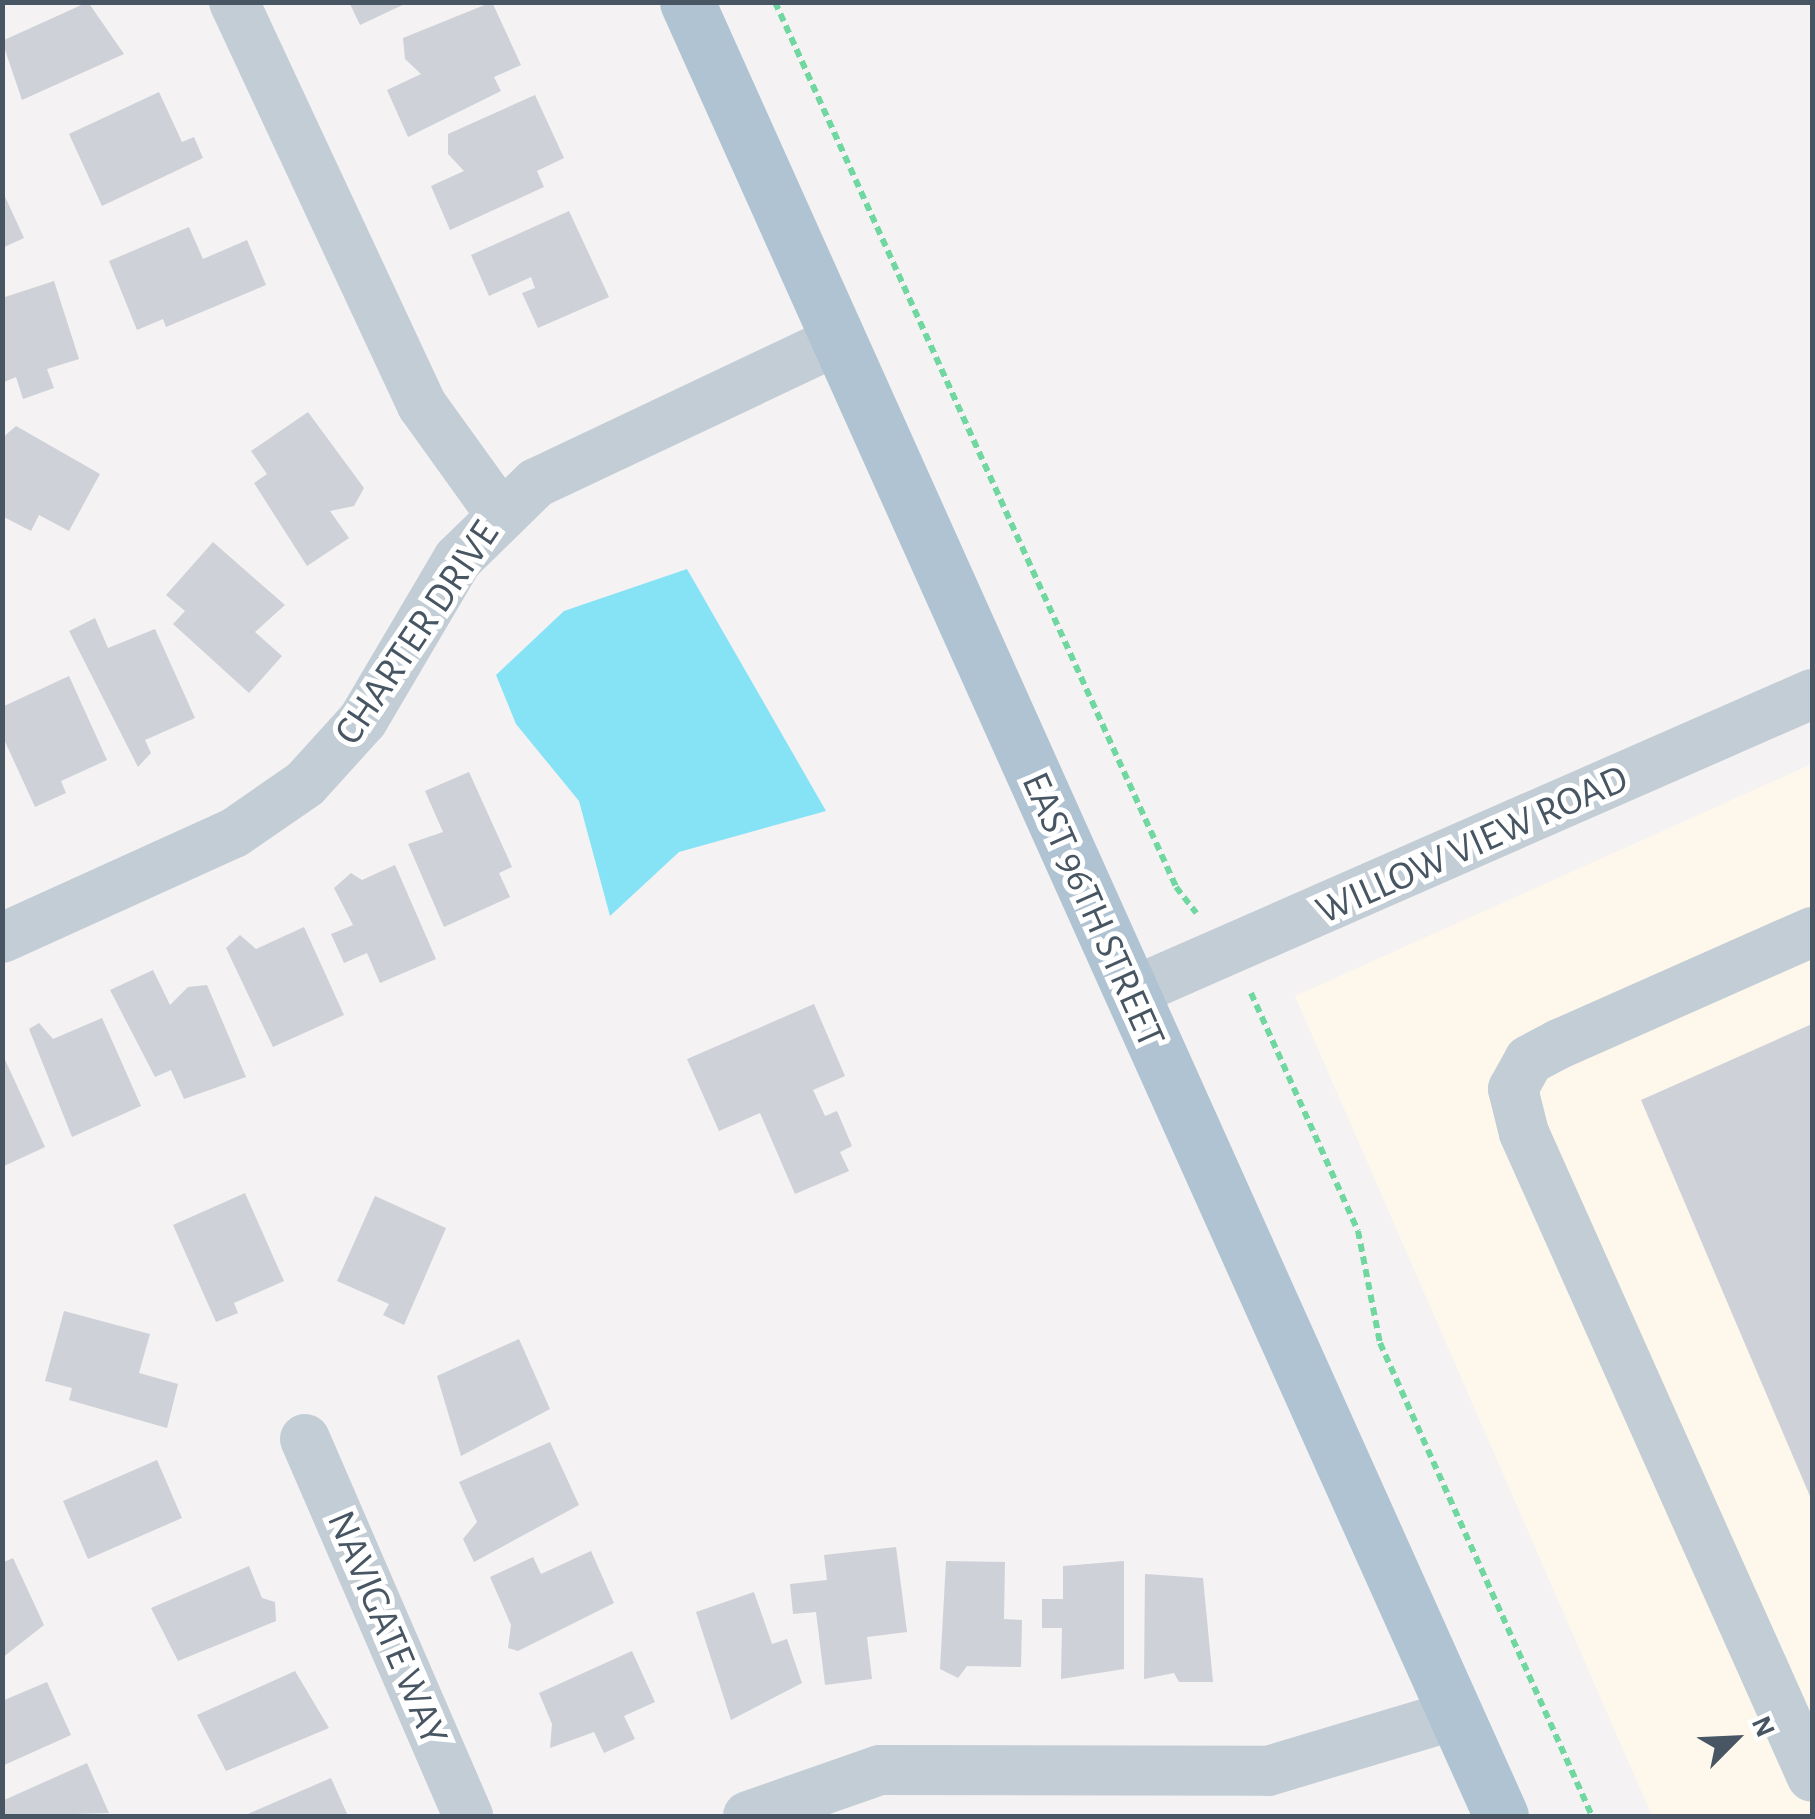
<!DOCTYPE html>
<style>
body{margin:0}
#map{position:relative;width:1815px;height:1819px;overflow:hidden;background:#f4f2f2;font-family:"Alegreya Sans",sans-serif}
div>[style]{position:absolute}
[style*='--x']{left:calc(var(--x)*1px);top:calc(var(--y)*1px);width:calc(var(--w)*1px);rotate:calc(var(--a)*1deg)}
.commercial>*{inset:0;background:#fef8ec}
.water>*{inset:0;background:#86e3f6}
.building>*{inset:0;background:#ced1d8}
.path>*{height:6px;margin-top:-3px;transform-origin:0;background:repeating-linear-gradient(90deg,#71d7a1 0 8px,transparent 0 13px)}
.minor>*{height:50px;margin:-25px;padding:0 25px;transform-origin:25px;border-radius:25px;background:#c2cdd5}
.major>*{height:55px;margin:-27.5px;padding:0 27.5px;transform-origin:27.5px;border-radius:27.5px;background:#afc3d3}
span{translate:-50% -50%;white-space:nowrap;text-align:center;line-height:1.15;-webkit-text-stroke:10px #fff;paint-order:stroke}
.street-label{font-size:40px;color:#475662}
.frame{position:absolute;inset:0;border:5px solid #475662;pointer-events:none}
.north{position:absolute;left:1685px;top:1689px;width:100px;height:100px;-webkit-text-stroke:8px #fff;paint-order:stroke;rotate:66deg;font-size:28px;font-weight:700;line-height:40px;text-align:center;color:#475662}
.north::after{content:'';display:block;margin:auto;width:35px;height:45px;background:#475662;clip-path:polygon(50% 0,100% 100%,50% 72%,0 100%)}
</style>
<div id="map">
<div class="commercial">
<div style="clip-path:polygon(1812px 764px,1812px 1816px,1652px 1816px,1295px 996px)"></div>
</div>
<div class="water">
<div style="clip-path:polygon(687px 569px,826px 811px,679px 852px,610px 916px,579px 801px,516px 724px,496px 675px,564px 611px)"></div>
</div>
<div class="building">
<div style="clip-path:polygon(88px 2px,124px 54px,22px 100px,2px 41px)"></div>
<div style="clip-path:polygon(409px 2px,360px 25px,350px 4px,352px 2px)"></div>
<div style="clip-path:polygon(492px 2px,521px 65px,494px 77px,501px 91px,408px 137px,387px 90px,421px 74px,405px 59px,403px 38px)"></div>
<div style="clip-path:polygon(159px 92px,182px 142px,194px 137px,203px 158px,102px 206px,69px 134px)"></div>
<div style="clip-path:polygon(535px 95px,564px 158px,537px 171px,544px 187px,450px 230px,431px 186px,464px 171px,448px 154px,448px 134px)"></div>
<div style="clip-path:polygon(2px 190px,24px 238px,2px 248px)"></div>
<div style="clip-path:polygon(569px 211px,609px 297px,538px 328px,522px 293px,535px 288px,531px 277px,489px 296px,471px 255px)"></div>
<div style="clip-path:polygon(189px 227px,203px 259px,247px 240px,266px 285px,166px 327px,163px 319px,137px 330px,109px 261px)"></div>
<div style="clip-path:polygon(54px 281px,79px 359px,47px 369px,54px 388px,23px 399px,16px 377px,2px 383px,2px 298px)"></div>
<div style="clip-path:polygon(308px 412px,364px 488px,354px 506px,330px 511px,349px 538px,307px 566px,254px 483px,267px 474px,251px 451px)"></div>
<div style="clip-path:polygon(16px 426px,100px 474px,69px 531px,39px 515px,31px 531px,2px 516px,2px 438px)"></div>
<div style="clip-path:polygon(213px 542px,285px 605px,255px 632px,282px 656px,249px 693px,173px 624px,185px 611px,166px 595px)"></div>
<div style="clip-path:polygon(95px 618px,108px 648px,155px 629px,195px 718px,145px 740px,151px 753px,138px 767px,69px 631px)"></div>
<div style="clip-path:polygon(69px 676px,107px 760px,61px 781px,66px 793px,35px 807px,2px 735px,2px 707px)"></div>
<div style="clip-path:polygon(469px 772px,512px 867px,499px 873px,510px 897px,444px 927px,408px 844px,443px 832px,425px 791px)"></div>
<div style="clip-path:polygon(395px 865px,436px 959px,380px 983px,367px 953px,344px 963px,331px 934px,353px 925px,334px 888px,351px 873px,362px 880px)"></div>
<div style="clip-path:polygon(304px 927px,344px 1015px,273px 1047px,226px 948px,240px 935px,256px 949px)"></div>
<div style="clip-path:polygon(153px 970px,170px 1005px,188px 987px,207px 985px,246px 1077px,184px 1099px,171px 1070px,155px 1077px,110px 990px)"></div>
<div style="clip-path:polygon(814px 1004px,845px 1076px,813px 1090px,825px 1116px,837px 1111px,852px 1146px,840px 1152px,849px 1171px,795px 1194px,760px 1113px,719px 1131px,687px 1059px)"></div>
<div style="clip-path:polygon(102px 1018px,141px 1106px,72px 1137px,29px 1029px,39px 1023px,53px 1039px)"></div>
<div style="clip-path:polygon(1812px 1024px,1812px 1501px,1641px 1100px)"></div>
<div style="clip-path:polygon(2px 1053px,45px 1147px,2px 1167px)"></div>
<div style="clip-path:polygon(245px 1193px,284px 1281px,234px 1303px,238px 1313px,216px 1322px,173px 1225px)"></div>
<div style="clip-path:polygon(375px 1196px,446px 1228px,404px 1325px,383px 1315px,389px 1304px,337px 1281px)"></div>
<div style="clip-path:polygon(64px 1311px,150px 1334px,139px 1373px,178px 1384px,167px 1428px,69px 1400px,72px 1388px,45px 1381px)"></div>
<div style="clip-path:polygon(519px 1339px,550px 1409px,461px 1456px,437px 1376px)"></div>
<div style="clip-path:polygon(550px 1442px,579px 1505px,474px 1562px,463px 1539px,477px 1522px,459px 1482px)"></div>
<div style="clip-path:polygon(157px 1460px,182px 1518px,88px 1559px,63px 1501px)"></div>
<div style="clip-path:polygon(896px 1547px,907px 1632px,867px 1637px,872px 1679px,825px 1685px,816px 1612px,793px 1614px,790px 1584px,827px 1580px,824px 1555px)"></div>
<div style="clip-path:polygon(591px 1551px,614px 1603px,518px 1651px,508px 1648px,511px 1625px,490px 1577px,533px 1557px,541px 1574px)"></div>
<div style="clip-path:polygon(13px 1558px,44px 1625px,2px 1658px,2px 1563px)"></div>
<div style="clip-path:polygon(946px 1561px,1005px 1562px,1004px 1619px,1022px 1620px,1021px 1667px,967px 1666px,958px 1678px,940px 1669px)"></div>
<div style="clip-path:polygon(1124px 1561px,1124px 1669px,1061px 1679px,1062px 1628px,1042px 1628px,1042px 1599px,1063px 1599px,1063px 1566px)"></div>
<div style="clip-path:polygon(249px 1566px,262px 1598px,275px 1602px,276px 1621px,178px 1661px,151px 1608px)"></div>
<div style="clip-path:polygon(1145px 1574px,1203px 1578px,1213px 1682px,1179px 1682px,1174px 1673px,1144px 1679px)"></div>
<div style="clip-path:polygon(754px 1592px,772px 1644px,787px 1639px,802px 1683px,731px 1720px,696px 1612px)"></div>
<div style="clip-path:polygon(632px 1651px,655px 1702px,624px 1716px,635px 1739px,604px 1753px,594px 1732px,550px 1748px,552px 1724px,539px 1693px)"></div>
<div style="clip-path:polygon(295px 1671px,329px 1728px,226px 1771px,197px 1715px)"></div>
<div style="clip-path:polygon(47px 1682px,71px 1735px,2px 1766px,2px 1701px)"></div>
<div style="clip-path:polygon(87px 1763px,109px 1813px,2px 1816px,2px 1801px)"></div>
<div style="clip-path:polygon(331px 1778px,348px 1816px,243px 1816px)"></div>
</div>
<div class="path">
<div style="--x:775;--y:2;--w:972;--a:65.62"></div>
<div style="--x:1176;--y:887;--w:33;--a:52"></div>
<div style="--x:1251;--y:993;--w:261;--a:65.8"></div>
<div style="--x:1358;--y:1231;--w:114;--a:78.9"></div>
<div style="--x:1380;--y:1343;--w:518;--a:65.86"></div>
</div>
<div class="minor">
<div style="--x:234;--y:2;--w:445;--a:65"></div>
<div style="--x:422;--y:405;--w:132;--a:54.3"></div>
<div style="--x:1812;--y:932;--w:277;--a:156.1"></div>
<div style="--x:1559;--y:1044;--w:34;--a:152"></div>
<div style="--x:1529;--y:1060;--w:33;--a:119"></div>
<div style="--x:1513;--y:1089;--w:45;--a:76"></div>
<div style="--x:1524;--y:1133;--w:705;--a:65.91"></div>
<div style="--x:2;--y:938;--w:255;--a:-24.4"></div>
<div style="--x:234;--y:833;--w:86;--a:-34.6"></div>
<div style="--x:305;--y:784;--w:86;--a:-47.8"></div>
<div style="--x:363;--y:720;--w:187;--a:-59.5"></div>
<div style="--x:458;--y:559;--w:109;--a:-44.3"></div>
<div style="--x:536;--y:483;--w:336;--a:-25.3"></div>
<div style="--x:1130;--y:993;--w:745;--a:-23.67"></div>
<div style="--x:305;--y:1439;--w:411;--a:66.6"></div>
<div style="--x:748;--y:1816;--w:140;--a:-19.2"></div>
<div style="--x:880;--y:1770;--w:388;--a:0.1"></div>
<div style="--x:1268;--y:1771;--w:195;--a:-16.7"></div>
</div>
<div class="major">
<div style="--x:687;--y:2;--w:1988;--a:65.83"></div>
</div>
<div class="street-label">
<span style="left:417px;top:633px;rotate:-56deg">CHARTER DRIVE</span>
<span style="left:1472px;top:845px;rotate:-24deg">WILLOW VIEW ROAD</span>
<span style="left:1093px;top:910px;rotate:66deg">EAST 96TH STREET</span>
<span style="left:387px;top:1628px;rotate:67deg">NAVIGATE WAY</span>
</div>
<div class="frame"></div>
<div class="north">N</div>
</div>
